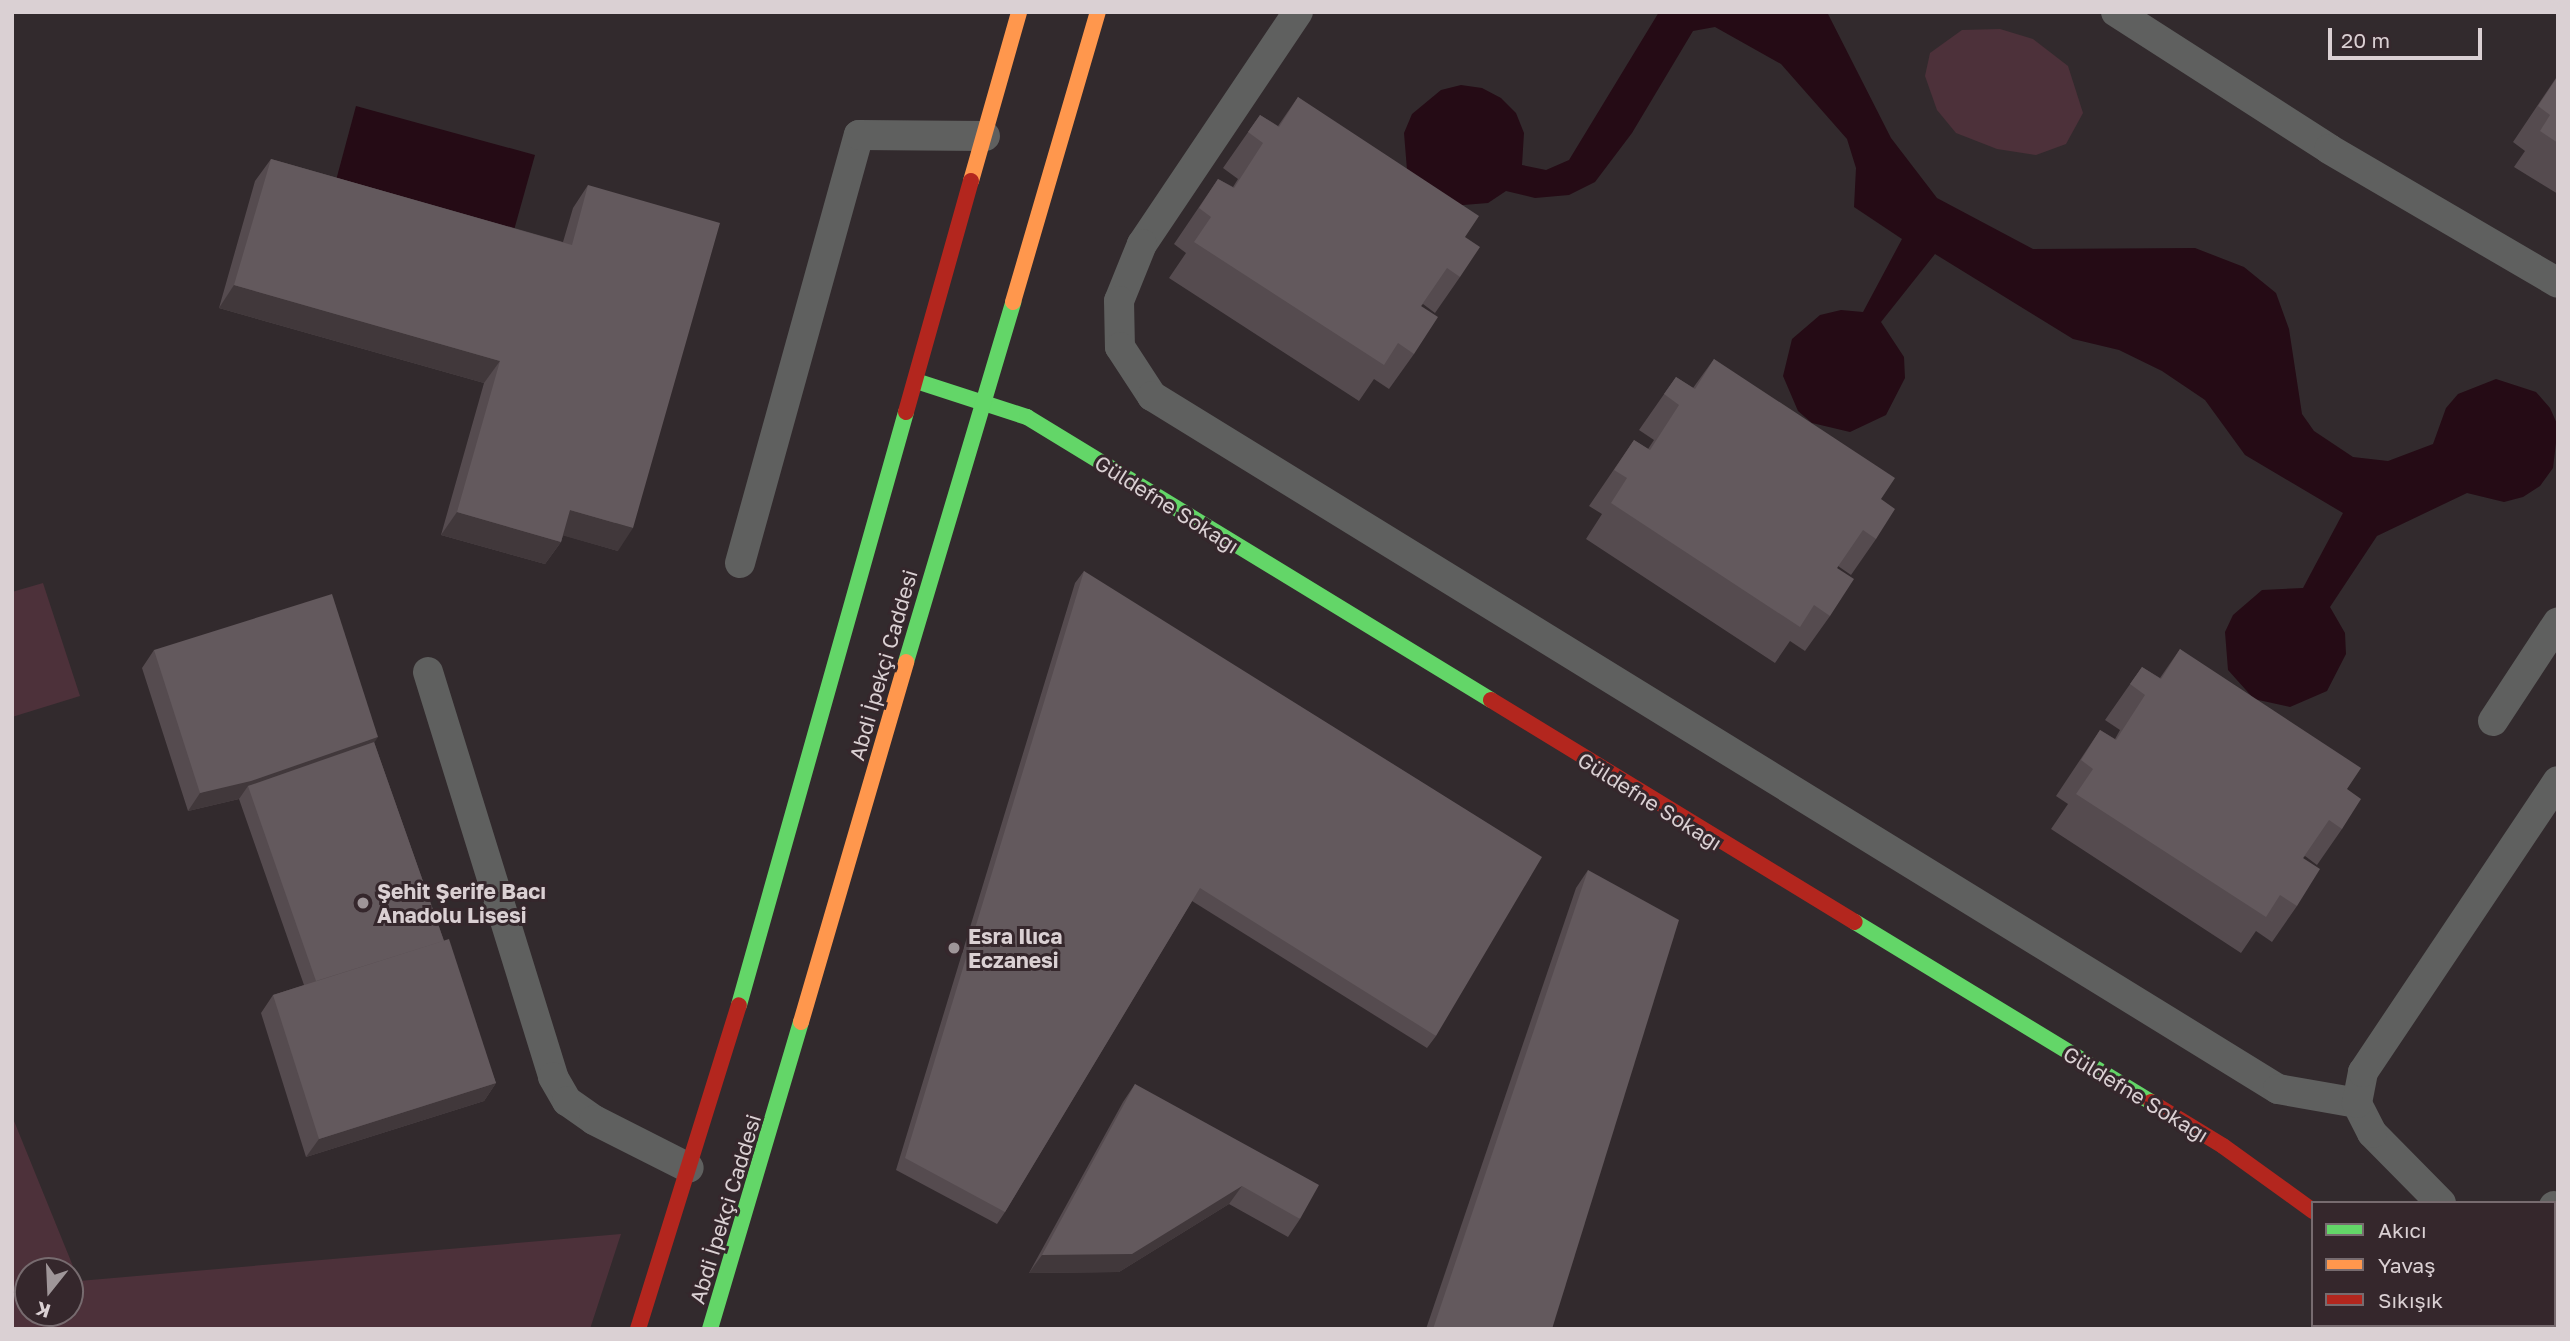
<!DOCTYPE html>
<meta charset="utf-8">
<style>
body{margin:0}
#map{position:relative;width:2570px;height:1341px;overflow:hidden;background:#322a2d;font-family:"Golos Text",sans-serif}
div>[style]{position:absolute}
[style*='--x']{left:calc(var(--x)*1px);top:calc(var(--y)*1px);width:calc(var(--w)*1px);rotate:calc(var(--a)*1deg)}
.green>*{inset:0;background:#4d313a}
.water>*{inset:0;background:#250b15}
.lane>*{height:30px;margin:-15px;padding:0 15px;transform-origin:15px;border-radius:15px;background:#5f605f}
.street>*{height:38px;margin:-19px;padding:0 19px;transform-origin:19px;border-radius:19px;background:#5f605f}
.fast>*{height:16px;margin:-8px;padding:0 8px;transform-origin:8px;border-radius:8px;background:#63d668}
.slow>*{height:16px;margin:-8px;padding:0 8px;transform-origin:8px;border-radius:8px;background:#ff974d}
.jam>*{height:16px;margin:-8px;padding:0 8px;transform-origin:8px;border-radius:8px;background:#b3261e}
.wall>*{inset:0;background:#554b4f}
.shaded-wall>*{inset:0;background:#41383b}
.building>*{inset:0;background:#63595d}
.dots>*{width:19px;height:19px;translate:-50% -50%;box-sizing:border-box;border:4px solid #35272c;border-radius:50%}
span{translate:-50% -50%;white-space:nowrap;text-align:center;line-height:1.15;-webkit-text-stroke:6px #35272c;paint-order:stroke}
.street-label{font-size:21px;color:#dad0d3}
.poi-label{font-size:21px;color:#dad0d3;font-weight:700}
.left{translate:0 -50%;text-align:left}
.frame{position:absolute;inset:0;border:14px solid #dad0d3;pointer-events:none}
.legend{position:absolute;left:2311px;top:1201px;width:245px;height:126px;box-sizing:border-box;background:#35272c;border:2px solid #776b6f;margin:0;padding:9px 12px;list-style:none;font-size:21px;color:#dad0d3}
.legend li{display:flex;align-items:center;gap:14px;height:35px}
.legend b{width:35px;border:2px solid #776b6f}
.north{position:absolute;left:14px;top:1257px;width:70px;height:70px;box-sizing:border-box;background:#35272c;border:2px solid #776b6f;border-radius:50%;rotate:198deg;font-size:19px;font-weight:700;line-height:28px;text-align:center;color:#dad0d3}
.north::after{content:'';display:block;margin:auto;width:24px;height:32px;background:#9f9699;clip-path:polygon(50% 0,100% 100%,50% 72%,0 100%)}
.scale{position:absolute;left:2328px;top:28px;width:154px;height:32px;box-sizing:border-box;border:4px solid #dad0d3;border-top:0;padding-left:9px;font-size:21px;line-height:24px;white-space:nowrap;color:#dad0d3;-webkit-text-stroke:5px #35272c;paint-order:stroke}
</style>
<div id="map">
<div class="green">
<div style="clip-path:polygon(2000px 29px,2033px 39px,2068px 66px,2083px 113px,2066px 144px,2036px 155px,1997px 149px,1956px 133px,1937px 110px,1925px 76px,1930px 53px,1962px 30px)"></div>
<div style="clip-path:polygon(43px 583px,80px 696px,12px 717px,12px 592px)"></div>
<div style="clip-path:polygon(evenodd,12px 1116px,79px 1281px,621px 1234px,590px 1329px,12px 1329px,12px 1116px,28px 1271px,70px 1271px,70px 1313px,28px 1313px,28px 1271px)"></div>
</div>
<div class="water">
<div style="clip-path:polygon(1659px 12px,1827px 12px,1891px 138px,1937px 198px,2033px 249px,2195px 248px,2244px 267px,2276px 293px,2289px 329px,2302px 414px,2314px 431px,2353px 457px,2388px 461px,2433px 444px,2446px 408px,2458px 394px,2496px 379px,2536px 392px,2550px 408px,2558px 426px,2553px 468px,2540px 486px,2523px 497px,2504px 502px,2467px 493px,2377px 536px,2330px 607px,2345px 633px,2346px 654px,2327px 691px,2290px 707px,2254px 699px,2228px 670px,2225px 632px,2233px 615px,2262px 590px,2303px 588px,2343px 513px,2245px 455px,2205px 400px,2162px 371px,2119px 350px,2073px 339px,1935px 254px,1881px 322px,1904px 357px,1905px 378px,1886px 415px,1850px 432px,1812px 423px,1798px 411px,1783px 376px,1792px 339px,1820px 315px,1841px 310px,1863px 312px,1902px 239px,1854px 207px,1856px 168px,1847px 139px,1781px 64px,1715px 27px,1693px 31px,1632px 133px,1595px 182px,1569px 195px,1535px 198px,1506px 191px,1488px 203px,1451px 206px,1407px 170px,1404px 133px,1412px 114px,1441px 90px,1461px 85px,1482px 88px,1501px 98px,1516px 113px,1524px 133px,1522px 165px,1546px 170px,1569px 160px)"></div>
<div style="clip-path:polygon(356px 106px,535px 155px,509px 248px,331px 199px)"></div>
</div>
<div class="lane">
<div style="--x:1298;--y:12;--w:280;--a:123.9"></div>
<div style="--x:1142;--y:244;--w:61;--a:112"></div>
<div style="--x:1119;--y:301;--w:46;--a:88.8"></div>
<div style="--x:1120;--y:347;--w:59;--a:56.9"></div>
<div style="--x:1152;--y:396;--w:1322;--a:31.61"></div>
<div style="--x:2278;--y:1089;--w:80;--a:10"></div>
<div style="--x:2116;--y:12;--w:253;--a:32.7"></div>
<div style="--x:2329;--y:149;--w:265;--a:30.3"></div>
<div style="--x:740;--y:563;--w:444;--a:-74.5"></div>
<div style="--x:859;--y:135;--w:126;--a:0.5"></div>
<div style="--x:428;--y:672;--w:424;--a:72.8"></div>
<div style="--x:553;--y:1077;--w:28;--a:60"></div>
<div style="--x:567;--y:1101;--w:33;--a:35"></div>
<div style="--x:594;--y:1120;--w:106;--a:26.8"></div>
<div style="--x:2493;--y:721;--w:118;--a:-56.7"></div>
<div style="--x:2441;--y:1203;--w:98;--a:-134.6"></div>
<div style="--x:2372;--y:1133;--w:34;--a:-117"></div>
<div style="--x:2357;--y:1103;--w:32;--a:-79"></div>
<div style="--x:2363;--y:1072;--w:350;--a:-56.2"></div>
<div style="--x:2554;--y:1206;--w:4;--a:14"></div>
<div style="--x:2467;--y:1325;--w:4;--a:76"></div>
</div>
<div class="street">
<div style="--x:2359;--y:1329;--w:4;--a:-90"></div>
</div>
<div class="fast">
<div style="--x:916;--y:381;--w:117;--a:18"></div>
<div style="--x:1027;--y:417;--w:543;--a:31.38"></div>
<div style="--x:906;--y:662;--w:376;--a:-73.4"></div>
<div style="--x:1855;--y:922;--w:346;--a:31.3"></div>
<div style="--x:739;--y:1005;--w:616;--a:-74.27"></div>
<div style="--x:710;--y:1329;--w:320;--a:-73.5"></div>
</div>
<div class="slow">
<div style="--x:971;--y:181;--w:176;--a:-74.1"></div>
<div style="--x:1013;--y:302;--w:302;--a:-73.7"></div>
<div style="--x:801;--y:1022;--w:375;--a:-73.7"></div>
</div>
<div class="jam">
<div style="--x:906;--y:412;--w:240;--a:-74.3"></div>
<div style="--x:1491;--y:700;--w:426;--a:31.4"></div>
<div style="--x:2151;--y:1102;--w:84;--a:31.4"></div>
<div style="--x:2223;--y:1146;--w:111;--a:35.8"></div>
<div style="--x:638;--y:1329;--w:339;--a:-72.7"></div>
</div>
<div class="wall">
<div style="clip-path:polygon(2558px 75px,2558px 194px,2514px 167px,2525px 151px,2513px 142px)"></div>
<div style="clip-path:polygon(1298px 97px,1465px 237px,1460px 277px,1435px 313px,1423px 304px,1421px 306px,1414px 354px,1389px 389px,1374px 379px,1359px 401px,1169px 278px,1186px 253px,1174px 244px,1218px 179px,1233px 187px,1238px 179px,1223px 168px,1260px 115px,1278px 126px)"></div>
<div style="clip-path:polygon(271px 159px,563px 242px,573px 208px,588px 185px,618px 551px,563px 535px,561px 542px,545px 564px,441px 535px,484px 383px,219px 308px,255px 181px)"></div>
<div style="clip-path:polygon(1714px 359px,1881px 499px,1876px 539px,1851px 575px,1838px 566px,1837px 568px,1830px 616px,1805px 651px,1790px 641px,1775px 663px,1586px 539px,1602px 514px,1589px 506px,1634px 440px,1648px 449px,1654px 440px,1639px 430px,1676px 377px,1693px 388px)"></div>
<div style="clip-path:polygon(1084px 571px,1436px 1036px,1427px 1048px,1192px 901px,1005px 1212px,997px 1224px,896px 1170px,1075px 583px)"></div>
<div style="clip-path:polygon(2180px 649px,2347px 789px,2342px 829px,2317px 865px,2305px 856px,2303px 858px,2297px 906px,2272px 942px,2256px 931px,2241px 953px,2051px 829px,2068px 804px,2056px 796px,2100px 730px,2115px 739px,2120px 730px,2105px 720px,2142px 667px,2160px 678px)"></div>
<div style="clip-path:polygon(154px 650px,374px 742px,444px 941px,496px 1083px,484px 1101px,306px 1157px,261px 1013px,273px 995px,304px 985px,239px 799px,188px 811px,142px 668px)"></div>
<div style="clip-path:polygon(1588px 870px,1552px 1329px,1426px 1329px,1576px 888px)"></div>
<div style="clip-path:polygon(1135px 1084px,1300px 1219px,1288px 1237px,1229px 1204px,1119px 1272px,1029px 1273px,1123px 1102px)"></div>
<div style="clip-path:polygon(2512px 1325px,2554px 1325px,2558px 1329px,2512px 1329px)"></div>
</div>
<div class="shaded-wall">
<div style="clip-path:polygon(234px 285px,500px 361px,484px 383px,219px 308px)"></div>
<div style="clip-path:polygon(570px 510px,633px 528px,618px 551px,554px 533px)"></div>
<div style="clip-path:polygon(457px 512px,561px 542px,545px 564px,441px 535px)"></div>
<div style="clip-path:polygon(378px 737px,366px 755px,248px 786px,239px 799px,188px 811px,200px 793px)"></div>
<div style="clip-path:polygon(496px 1083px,484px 1101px,306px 1157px,319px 1139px)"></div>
<div style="clip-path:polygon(1242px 1186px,1229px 1204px,1119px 1272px,1029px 1273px,1042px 1255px)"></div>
</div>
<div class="building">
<div style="clip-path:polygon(2558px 76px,2558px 143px,2540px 131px,2550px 115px,2538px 106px)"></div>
<div style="clip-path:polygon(1298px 97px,1479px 216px,1465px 237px,1480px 247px,1460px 277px,1447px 268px,1421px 306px,1438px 317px,1414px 354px,1398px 343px,1384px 365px,1194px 242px,1211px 217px,1199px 208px,1218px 179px,1234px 188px,1263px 143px,1248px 132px,1260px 115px,1279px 127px)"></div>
<div style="clip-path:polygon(271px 159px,572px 245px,588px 185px,720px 223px,633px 528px,570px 510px,561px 542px,457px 512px,500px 361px,234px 285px)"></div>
<div style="clip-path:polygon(1714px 359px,1895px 478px,1881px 499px,1895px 509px,1876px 539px,1863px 530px,1837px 568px,1854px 579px,1830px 616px,1814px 605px,1800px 627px,1611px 503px,1627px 478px,1614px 470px,1634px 440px,1650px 450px,1679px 405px,1664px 394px,1676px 377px,1695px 389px)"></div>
<div style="clip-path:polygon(1084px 571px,1542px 857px,1436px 1036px,1200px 888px,1005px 1212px,905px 1158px)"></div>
<div style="clip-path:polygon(332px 594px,378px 737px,251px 781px,200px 793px,154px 650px)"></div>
<div style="clip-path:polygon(2180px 649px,2361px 768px,2347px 789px,2361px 799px,2342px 829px,2329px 820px,2303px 858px,2320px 869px,2297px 906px,2280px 895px,2266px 917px,2076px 794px,2093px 769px,2081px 760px,2100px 730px,2116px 740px,2145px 695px,2130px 684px,2142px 667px,2161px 679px)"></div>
<div style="clip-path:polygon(374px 742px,444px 941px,316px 981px,248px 786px)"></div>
<div style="clip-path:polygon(1588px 870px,1679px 920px,1552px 1329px,1433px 1329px)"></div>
<div style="clip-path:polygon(449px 939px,496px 1083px,319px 1139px,273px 995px)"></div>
<div style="clip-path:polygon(1135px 1084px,1319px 1185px,1300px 1219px,1242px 1186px,1132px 1254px,1042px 1255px)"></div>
<div style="clip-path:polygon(2554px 1226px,2558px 1226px,2558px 1329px,2525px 1329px,2525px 1325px,2554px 1325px)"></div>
</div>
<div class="dots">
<div style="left:363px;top:903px;background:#9f9699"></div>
<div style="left:954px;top:948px;background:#9f9699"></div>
</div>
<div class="street-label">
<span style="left:1167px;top:504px;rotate:32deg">Güldefne Sokağı</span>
<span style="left:883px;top:665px;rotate:-74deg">Abdi İpekçi Caddesi</span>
<span style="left:1650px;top:801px;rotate:32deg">Güldefne Sokağı</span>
<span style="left:2136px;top:1094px;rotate:31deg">Güldefne Sokağı</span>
<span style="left:725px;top:1209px;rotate:-73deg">Abdi İpekçi Caddesi</span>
</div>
<div class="poi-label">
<span class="left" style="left:377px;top:903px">Şehit Şerife Bacı<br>Anadolu Lisesi</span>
<span class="left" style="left:968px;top:948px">Esra Ilıca<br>Eczanesi</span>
</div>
<div class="frame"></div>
<ul class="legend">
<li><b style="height:9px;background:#63d668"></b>Akıcı</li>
<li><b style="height:9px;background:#ff974d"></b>Yavaş</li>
<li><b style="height:9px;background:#b3261e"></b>Sıkışık</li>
</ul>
<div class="north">K</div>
<div class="scale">20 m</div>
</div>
